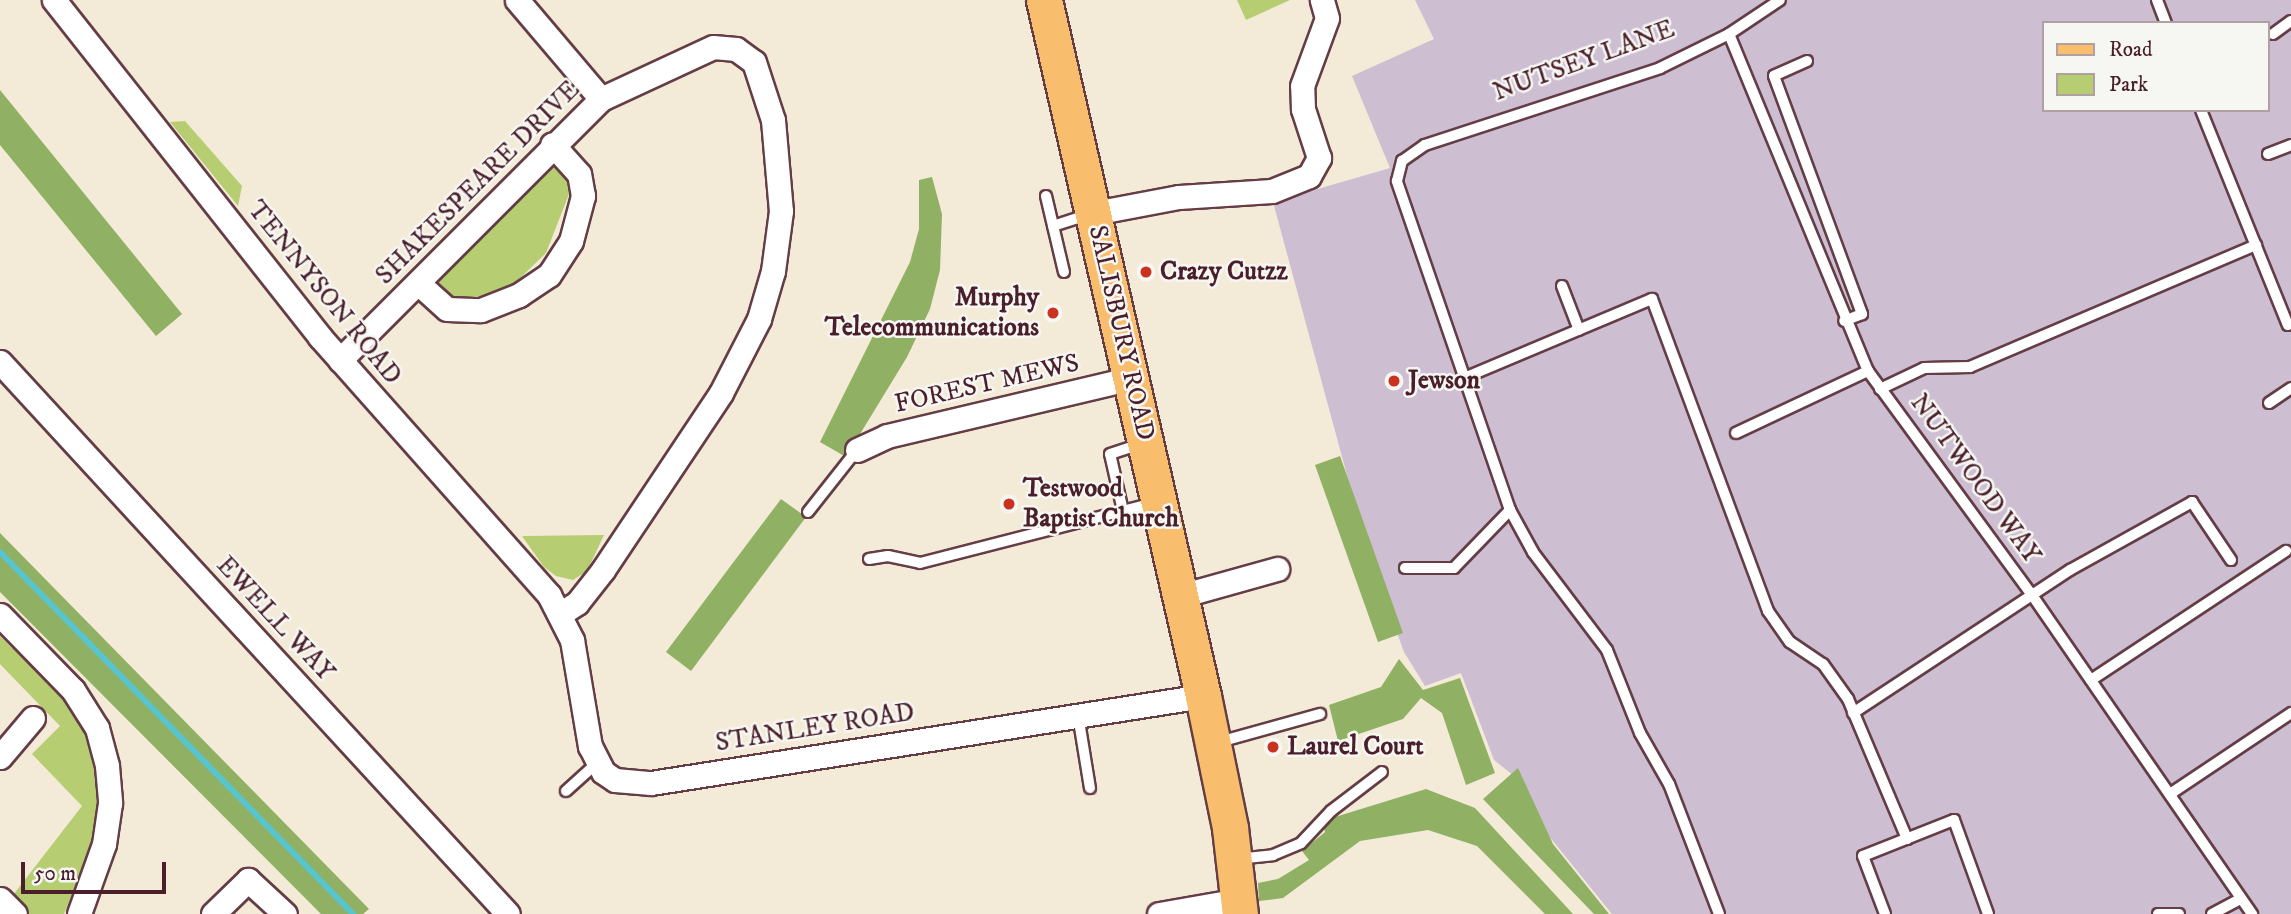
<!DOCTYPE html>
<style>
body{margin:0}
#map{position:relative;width:2291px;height:914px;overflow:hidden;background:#f4ead8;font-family:"IM FELL DW Pica",serif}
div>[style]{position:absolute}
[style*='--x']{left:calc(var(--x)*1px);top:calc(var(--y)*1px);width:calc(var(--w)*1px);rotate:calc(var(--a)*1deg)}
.industrial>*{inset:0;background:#cdbed2}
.green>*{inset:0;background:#b6cd71}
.forest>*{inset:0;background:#90b063}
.stream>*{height:6px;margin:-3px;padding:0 3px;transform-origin:3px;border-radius:3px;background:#58c5ce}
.roads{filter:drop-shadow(2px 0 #643d45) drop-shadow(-2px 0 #643d45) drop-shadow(0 2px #643d45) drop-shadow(0 -2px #643d45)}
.lane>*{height:10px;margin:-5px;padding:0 5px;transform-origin:5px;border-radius:5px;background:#fff}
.street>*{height:23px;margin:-11.5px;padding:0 11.5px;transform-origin:11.5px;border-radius:11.5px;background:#fff}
.primary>*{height:35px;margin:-17.5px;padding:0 17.5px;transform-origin:17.5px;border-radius:17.5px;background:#f9be6d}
.dots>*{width:19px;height:19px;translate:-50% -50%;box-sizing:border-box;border:4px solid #f6f6f2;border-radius:50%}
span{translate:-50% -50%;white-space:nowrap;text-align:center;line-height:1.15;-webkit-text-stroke:5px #f6f6f2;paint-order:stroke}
.street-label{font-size:26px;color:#4a1f2b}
.poi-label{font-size:26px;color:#4a1f2b;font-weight:700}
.left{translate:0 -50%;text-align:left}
.right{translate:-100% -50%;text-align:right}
.legend{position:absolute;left:2042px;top:21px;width:228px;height:91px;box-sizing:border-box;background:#f6f6f2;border:2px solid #b1a0a2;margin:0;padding:9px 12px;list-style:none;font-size:21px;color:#4a1f2b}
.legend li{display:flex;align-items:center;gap:14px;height:35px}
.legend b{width:35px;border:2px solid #b1a0a2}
.scale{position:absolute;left:21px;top:862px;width:145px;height:32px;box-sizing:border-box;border:4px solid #4a1f2b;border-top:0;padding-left:9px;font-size:21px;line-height:24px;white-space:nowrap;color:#4a1f2b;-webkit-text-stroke:5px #f6f6f2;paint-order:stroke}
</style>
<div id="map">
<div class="industrial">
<div style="clip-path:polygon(evenodd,1415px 0,2291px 0,2291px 914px,1612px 914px,1544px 830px,1519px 780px,1494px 760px,1461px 673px,1425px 686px,1404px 652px,1367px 549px,1273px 202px,1390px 168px,1352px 76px,1434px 39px,1415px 0,2044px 23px,2268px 23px,2268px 110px,2044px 110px,2044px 23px)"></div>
</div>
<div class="green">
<div style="clip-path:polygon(1237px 0,1290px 0,1246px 20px)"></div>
<div style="clip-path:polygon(185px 121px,242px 186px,238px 206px,170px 122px)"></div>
<div style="clip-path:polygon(551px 160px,566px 166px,571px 189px,546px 253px,515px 283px,484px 296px,464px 298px,464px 305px,453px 305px,434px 283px,435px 276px)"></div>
<div style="clip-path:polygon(604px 535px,587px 571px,573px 580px,556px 576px,544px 567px,522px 536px)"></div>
<div style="clip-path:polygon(0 636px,12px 648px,23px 649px,82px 716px,101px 776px,99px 829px,64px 914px,25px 914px,10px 899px,82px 806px,32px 754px,60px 726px,0 664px)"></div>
</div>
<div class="forest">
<div style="clip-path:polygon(0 90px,182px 314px,156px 336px,0 145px)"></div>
<div style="clip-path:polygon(932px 177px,942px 214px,940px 270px,930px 309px,907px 357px,846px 457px,820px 442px,910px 262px,919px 229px,919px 180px)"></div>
<div style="clip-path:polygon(1340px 456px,1403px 633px,1378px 642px,1315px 465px)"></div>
<div style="clip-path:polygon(781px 499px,806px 517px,691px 671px,666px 652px)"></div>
<div style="clip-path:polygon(0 533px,369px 909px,363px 914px,321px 914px,0 592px)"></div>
<div style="clip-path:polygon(1399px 659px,1423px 690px,1460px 678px,1495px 773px,1466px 785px,1442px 713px,1421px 698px,1403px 719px,1338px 741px,1329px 705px,1381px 687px)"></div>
<div style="clip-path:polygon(1518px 768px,1553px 844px,1609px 914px,1594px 914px,1483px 799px)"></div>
<div style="clip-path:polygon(1426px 789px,1475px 808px,1573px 914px,1545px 914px,1477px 846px,1428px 830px,1360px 841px,1283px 898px,1259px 901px,1258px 883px,1278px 879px,1309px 860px,1302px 851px,1325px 832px,1322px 821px)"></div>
</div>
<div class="stream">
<div style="--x:0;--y:552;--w:506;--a:45.72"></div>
</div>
<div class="roads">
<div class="lane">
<div style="--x:2157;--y:0;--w:25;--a:69"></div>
<div style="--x:1729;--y:34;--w:365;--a:67.6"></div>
<div style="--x:1868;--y:371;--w:278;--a:53.8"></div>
<div style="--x:2032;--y:595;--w:388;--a:55.4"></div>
<div style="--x:2273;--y:34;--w:22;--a:-36"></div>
<div style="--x:1807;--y:61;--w:36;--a:156"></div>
<div style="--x:1774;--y:76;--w:254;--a:69.7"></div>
<div style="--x:1862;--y:314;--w:19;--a:159"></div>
<div style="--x:2201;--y:110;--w:232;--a:68"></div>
<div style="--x:2268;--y:154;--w:25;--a:-21"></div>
<div style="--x:1046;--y:196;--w:78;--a:76.7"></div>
<div style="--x:1053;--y:226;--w:36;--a:-18"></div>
<div style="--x:1562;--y:286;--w:47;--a:68.9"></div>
<div style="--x:1464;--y:378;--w:204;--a:-22.8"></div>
<div style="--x:1652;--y:299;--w:333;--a:69.6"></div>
<div style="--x:1768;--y:611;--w:38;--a:55"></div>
<div style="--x:1790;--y:642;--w:40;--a:34"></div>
<div style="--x:1823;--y:664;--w:43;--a:54.5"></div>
<div style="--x:1848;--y:699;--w:152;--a:67.1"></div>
<div style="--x:1880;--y:389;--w:49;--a:-25.5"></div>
<div style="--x:1924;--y:368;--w:46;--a:-1.2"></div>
<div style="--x:1970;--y:367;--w:311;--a:-23.1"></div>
<div style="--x:2269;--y:403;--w:27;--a:-34"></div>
<div style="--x:1736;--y:433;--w:146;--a:-25.2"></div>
<div style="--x:1123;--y:511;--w:58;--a:-102.8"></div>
<div style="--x:1110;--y:454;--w:32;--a:-18"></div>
<div style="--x:808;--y:512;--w:79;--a:-51.7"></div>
<div style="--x:869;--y:559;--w:19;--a:-9"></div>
<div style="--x:888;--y:556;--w:33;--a:12"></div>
<div style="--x:920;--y:563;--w:241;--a:-14.4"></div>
<div style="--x:1405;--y:568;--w:49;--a:0"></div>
<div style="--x:1454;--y:568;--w:81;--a:-46"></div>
<div style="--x:2091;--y:680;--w:234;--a:-33.5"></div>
<div style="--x:1853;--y:713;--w:260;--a:-33.4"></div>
<div style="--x:2070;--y:570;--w:140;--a:-29.1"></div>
<div style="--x:2192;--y:502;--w:70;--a:56.1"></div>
<div style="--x:1078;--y:715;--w:74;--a:80.7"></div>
<div style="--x:1219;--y:742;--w:105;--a:-15.5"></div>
<div style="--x:566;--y:791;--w:42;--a:-42.1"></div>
<div style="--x:2170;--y:794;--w:146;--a:-33.8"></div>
<div style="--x:1237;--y:859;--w:36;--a:-6"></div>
<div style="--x:1273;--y:855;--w:30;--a:-23"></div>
<div style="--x:1301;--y:843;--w:44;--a:-46.8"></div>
<div style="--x:1331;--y:811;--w:64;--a:-37.4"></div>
<div style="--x:1719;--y:914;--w:139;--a:-111"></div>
<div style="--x:1669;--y:784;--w:59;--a:-119.6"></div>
<div style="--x:1640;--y:733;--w:89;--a:-111.7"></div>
<div style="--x:1607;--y:650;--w:123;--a:-127.1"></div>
<div style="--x:1533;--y:552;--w:48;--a:-118.7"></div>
<div style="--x:1510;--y:510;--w:348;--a:-109"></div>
<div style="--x:1397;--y:181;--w:21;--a:-76"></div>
<div style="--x:1402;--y:161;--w:28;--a:-35"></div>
<div style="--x:1425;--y:145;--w:247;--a:-18.1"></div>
<div style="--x:1660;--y:68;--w:77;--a:-26.2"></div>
<div style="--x:1729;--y:34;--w:61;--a:-33.7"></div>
<div style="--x:1885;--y:914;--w:62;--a:-110.8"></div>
<div style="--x:1863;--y:856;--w:98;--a:-21.6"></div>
<div style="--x:1954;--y:820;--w:100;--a:70.1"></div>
<div style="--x:2158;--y:914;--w:21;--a:0"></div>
<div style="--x:2212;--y:914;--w:32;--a:-28"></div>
</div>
<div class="street">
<div style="--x:54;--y:0;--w:429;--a:51.7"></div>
<div style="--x:320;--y:337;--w:345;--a:48.4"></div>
<div style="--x:549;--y:595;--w:51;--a:62.9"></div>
<div style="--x:572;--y:640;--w:108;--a:80.4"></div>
<div style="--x:590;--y:746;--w:29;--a:63"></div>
<div style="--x:603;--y:772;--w:14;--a:34"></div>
<div style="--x:615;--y:780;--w:36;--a:5"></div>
<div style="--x:651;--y:783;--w:559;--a:-8.96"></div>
<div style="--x:517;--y:0;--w:130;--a:49.7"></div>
<div style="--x:1094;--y:213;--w:86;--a:-10.7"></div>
<div style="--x:1179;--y:197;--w:93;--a:-3.7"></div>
<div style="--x:1272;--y:191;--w:40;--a:-22"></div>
<div style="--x:1309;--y:176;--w:21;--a:-61"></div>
<div style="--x:1319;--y:158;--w:52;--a:-108.1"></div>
<div style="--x:1303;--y:109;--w:23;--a:-92"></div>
<div style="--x:1302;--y:86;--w:72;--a:-69.8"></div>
<div style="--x:1327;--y:18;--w:19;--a:-106"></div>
<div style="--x:418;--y:283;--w:39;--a:42"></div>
<div style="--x:447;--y:309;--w:34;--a:2"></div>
<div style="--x:481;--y:310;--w:41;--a:-21.5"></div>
<div style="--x:519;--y:295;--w:36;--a:-34"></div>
<div style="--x:549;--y:275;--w:40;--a:-57.1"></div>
<div style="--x:571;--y:241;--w:47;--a:-75.1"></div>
<div style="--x:583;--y:196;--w:22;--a:-100"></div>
<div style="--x:579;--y:174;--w:40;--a:-132"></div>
<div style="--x:340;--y:360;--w:369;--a:-45"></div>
<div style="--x:601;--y:99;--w:123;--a:-24.9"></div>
<div style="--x:713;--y:47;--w:23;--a:5"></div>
<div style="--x:736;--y:49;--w:22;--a:36"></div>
<div style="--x:754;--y:62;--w:61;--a:71.9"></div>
<div style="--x:773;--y:120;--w:91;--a:85"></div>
<div style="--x:781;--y:211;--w:61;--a:97.6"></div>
<div style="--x:773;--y:271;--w:50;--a:106.3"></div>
<div style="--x:759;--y:319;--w:83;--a:117.2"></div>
<div style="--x:721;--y:393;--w:213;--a:123.7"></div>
<div style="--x:603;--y:570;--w:42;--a:128.2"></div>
<div style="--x:577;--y:603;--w:20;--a:147"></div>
<div style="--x:0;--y:362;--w:750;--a:47.38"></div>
<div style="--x:857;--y:450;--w:33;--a:-25"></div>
<div style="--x:887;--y:436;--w:252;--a:-13.3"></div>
<div style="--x:1180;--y:596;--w:101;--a:-15.6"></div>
<div style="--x:0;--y:615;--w:105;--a:45.8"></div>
<div style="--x:73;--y:690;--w:45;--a:57.7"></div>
<div style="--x:97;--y:728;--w:39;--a:75"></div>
<div style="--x:107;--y:766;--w:37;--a:85"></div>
<div style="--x:110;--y:803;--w:41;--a:98.3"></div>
<div style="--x:104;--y:844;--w:74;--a:109.7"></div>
<div style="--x:0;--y:757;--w:51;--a:-49.8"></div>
<div style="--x:0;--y:899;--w:21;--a:45"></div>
<div style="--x:213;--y:914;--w:49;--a:-44.2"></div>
<div style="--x:248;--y:880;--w:50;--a:42.6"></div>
<div style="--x:1159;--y:914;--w:81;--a:-9.9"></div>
</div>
<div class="primary">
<div style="--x:1044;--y:0;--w:714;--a:77.13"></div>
<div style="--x:1203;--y:696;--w:135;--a:78.4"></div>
<div style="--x:1230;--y:828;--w:87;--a:83.4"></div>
</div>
</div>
<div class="dots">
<div style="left:1146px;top:272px;background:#c8321e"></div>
<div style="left:1053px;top:313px;background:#c8321e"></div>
<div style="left:1394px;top:381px;background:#c8321e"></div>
<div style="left:1009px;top:504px;background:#c8321e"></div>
<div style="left:1273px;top:747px;background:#c8321e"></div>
</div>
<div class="street-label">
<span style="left:1584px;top:61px;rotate:-20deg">NUTSEY LANE</span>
<span style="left:478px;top:183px;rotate:-45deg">SHAKESPEARE DRIVE</span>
<span style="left:324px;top:293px;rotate:51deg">TENNYSON ROAD</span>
<span style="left:1121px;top:333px;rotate:77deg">SALISBURY ROAD</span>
<span style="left:987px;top:384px;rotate:-13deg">FOREST MEWS</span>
<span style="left:1975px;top:479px;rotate:54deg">NUTWOOD WAY</span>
<span style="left:275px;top:619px;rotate:47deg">EWELL WAY</span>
<span style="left:815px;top:728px;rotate:-9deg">STANLEY ROAD</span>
</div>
<div class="poi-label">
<span class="left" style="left:1160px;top:272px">Crazy Cutzz</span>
<span class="right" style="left:1039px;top:313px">Murphy<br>Telecommunications</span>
<span class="left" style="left:1408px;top:381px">Jewson</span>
<span class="left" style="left:1023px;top:504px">Testwood<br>Baptist Church</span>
<span class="left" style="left:1287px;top:747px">Laurel Court</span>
</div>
<ul class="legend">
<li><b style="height:9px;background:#f9be6d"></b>Road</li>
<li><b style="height:19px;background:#b6cd71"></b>Park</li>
</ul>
<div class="scale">50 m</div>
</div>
